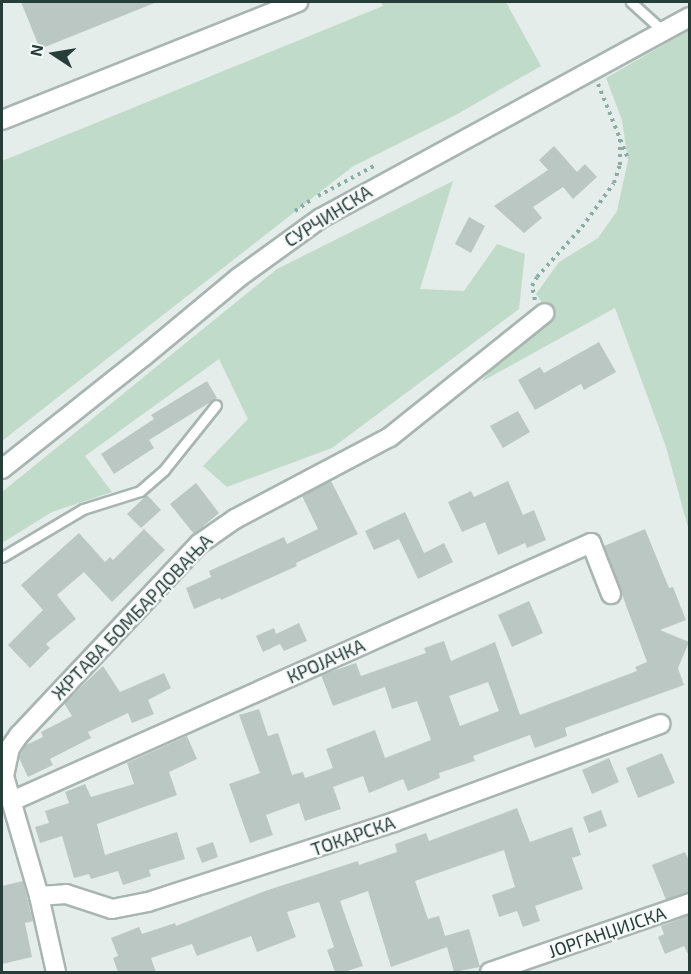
<!DOCTYPE html>
<meta charset="utf-8">
<style>
body{margin:0}
#map{position:relative;width:691px;height:974px;overflow:hidden;background:#e5edea;font-family:"Exo 2",sans-serif}
div>[style]{position:absolute}
[style*='--x']{left:calc(var(--x)*1px);top:calc(var(--y)*1px);width:calc(var(--w)*1px);rotate:calc(var(--a)*1deg)}
.green>*{inset:0;background:#c1dbca}
.building>*{inset:0;background:#bbc7c3}
.path>*{height:4px;margin-top:-2px;transform-origin:0;background:repeating-linear-gradient(90deg,#89aca4 0 3px,transparent 0 7.5px)}
.roads{filter:drop-shadow(2px 0 #a8b5b1) drop-shadow(-2px 0 #a8b5b1) drop-shadow(0 2px #a8b5b1) drop-shadow(0 -2px #a8b5b1)}
.lane>*{height:9px;margin:-4.5px;padding:0 4.5px;transform-origin:4.5px;border-radius:4.5px;background:#fff}
.street>*{height:18px;margin:-9px;padding:0 9px;transform-origin:9px;border-radius:9px;background:#fff}
.secondary>*{height:18px;margin:-9px;padding:0 9px;transform-origin:9px;border-radius:9px;background:#fff}
span{translate:-50% -50%;white-space:nowrap;text-align:center;line-height:1.15;-webkit-text-stroke:4.5px #f5f9f8;paint-order:stroke}
.street-label{font-size:18px;color:#263d38}
.frame{position:absolute;inset:0;border:3px solid #263d38;pointer-events:none}
.north{position:absolute;left:24px;top:24px;width:60px;height:60px;-webkit-text-stroke:4px #f5f9f8;paint-order:stroke;rotate:282deg;font-size:16px;font-weight:700;line-height:24px;text-align:center;color:#263d38}
.north::after{content:'';display:block;margin:auto;width:21px;height:27px;background:#263d38;clip-path:polygon(50% 0,100% 100%,50% 72%,0 100%)}
</style>
<div id="map">
<div class="green">
<div style="clip-path:polygon(381px 2px,506px 2px,541px 66px,454px 116px,352px 167px,2px 441px,2px 161px,383px 6px)"></div>
<div style="clip-path:polygon(689px 30px,689px 531px,666px 447px,615px 308px,481px 382px,502px 356px,551px 315px,536px 294px,559px 262px,598px 238px,617px 211px,628px 160px,622px 120px,606px 78px)"></div>
<div style="clip-path:polygon(453px 181px,420px 289px,464px 291px,497px 244px,525px 254px,519px 309px,332px 448px,227px 487px,203px 466px,248px 419px,219px 359px,85px 456px,112px 492px,52px 512px,2px 543px,2px 492px,277px 269px)"></div>
</div>
<div class="building">
<div style="clip-path:polygon(21px 2px,157px 2px,40px 49px)"></div>
<div style="clip-path:polygon(554px 146px,577px 172px,585px 164px,597px 177px,573px 199px,563px 187px,533px 207px,542px 218px,524px 233px,494px 206px,548px 170px,539px 160px)"></div>
<div style="clip-path:polygon(469px 217px,485px 226px,471px 253px,455px 244px)"></div>
<div style="clip-path:polygon(599px 342px,616px 372px,584px 390px,581px 384px,535px 410px,518px 380px,540px 367px,544px 373px)"></div>
<div style="clip-path:polygon(207px 381px,217px 398px,149px 440px,154px 448px,114px 474px,101px 454px,154px 419px,151px 415px)"></div>
<div style="clip-path:polygon(518px 411px,530px 432px,503px 448px,490px 426px)"></div>
<div style="clip-path:polygon(331px 481px,358px 534px,296px 563px,297px 566px,221px 600px,220px 598px,194px 609px,186px 588px,211px 577px,209px 571px,284px 537px,287px 544px,318px 529px,302px 496px)"></div>
<div style="clip-path:polygon(508px 481px,523px 515px,534px 510px,546px 540px,527px 548px,525px 543px,498px 555px,485px 522px,462px 532px,448px 502px,471px 491px,474px 497px)"></div>
<div style="clip-path:polygon(196px 483px,219px 513px,194px 534px,170px 504px)"></div>
<div style="clip-path:polygon(147px 495px,161px 510px,141px 528px,127px 514px)"></div>
<div style="clip-path:polygon(405px 512px,424px 553px,444px 543px,453px 562px,418px 579px,399px 539px,374px 550px,365px 531px)"></div>
<div style="clip-path:polygon(144px 529px,165px 550px,112px 602px,84px 572px,57px 595px,76px 619px,46px 644px,50px 648px,30px 668px,8px 645px,43px 610px,21px 585px,79px 533px,105px 562px,110px 557px,113px 560px)"></div>
<div style="clip-path:polygon(evenodd,645px 529px,669px 588px,673px 587px,686px 620px,660px 630px,689px 642px,678px 668px,684px 685px,565px 728px,567px 736px,535px 748px,530px 735px,473px 756px,475px 761px,439px 773px,440px 778px,408px 791px,403px 779px,369px 793px,363px 776px,333px 787px,341px 809px,305px 821px,299px 803px,266px 815px,273px 835px,250px 843px,229px 784px,260px 773px,239px 715px,259px 709px,268px 736px,278px 733px,292px 775px,303px 772px,305px 778px,333px 768px,326px 749px,375px 730px,385px 758px,431px 740px,417px 701px,392px 709px,385px 687px,333px 706px,321px 675px,356px 663px,361px 676px,426px 653px,424px 648px,444px 641px,451px 661px,495px 642px,520px 715px,637px 671px,635px 667px,647px 662px,604px 546px,645px 529px,488px 682px,499px 711px,460px 726px,449px 696px,488px 682px)"></div>
<div style="clip-path:polygon(529px 601px,543px 633px,512px 647px,498px 615px)"></div>
<div style="clip-path:polygon(299px 623px,307px 641px,284px 651px,280px 644px,263px 652px,256px 636px,274px 628px,276px 634px)"></div>
<div style="clip-path:polygon(103px 666px,120px 692px,164px 673px,171px 688px,148px 700px,154px 714px,132px 723px,128px 713px,88px 732px,91px 738px,50px 759px,53px 765px,28px 777px,19px 758px,21px 753px,26px 745px,43px 737px,41px 732px,72px 716px,64px 703px)"></div>
<div style="clip-path:polygon(187px 736px,197px 759px,169px 772px,177px 795px,97px 824px,105px 855px,177px 832px,185px 859px,149px 870px,151px 876px,123px 885px,118px 871px,91px 879px,89px 874px,74px 878px,62px 836px,40px 843px,35px 827px,49px 823px,45px 811px,69px 803px,65px 792px,85px 784px,91px 797px,134px 784px,127px 763px)"></div>
<div style="clip-path:polygon(662px 753px,675px 783px,638px 798px,626px 768px)"></div>
<div style="clip-path:polygon(609px 758px,619px 782px,592px 794px,582px 770px)"></div>
<div style="clip-path:polygon(517px 808px,530px 842px,572px 827px,581px 855px,572px 858px,583px 889px,535px 906px,540px 921px,523px 927px,517px 911px,499px 917px,492px 895px,515px 887px,504px 850px,415px 881px,428px 919px,439px 916px,445px 936px,469px 929px,480px 967px,454px 972px,447px 947px,391px 967px,368px 891px,340px 901px,363px 966px,344px 972px,335px 972px,327px 950px,334px 947px,319px 902px,287px 912px,296px 937px,257px 952px,251px 936px,197px 956px,192px 944px,151px 958px,156px 972px,118px 972px,113px 958px,118px 956px,111px 938px,139px 927px,142px 934px,175px 923px,176px 926px,265px 891px,358px 861px,359px 865px,397px 852px,395px 844px,426px 833px,429px 841px)"></div>
<div style="clip-path:polygon(601px 810px,607px 826px,589px 833px,583px 817px)"></div>
<div style="clip-path:polygon(213px 842px,218px 857px,202px 863px,196px 848px)"></div>
<div style="clip-path:polygon(685px 852px,690px 863px,690px 892px,666px 900px,652px 865px)"></div>
<div style="clip-path:polygon(23px 881px,33px 921px,25px 923px,32px 957px,2px 964px,2px 886px)"></div>
<div style="clip-path:polygon(690px 915px,690px 958px,684px 946px,665px 954px,658px 937px,664px 934px,661px 926px)"></div>
</div>
<div class="path">
<div style="--x:598;--y:84;--w:78;--a:68.1"></div>
<div style="--x:318;--y:196;--w:64;--a:-28.2"></div>
<div style="--x:295;--y:211;--w:19;--a:-35"></div>
<div style="--x:535;--y:300;--w:14;--a:-102"></div>
<div style="--x:532;--y:286;--w:10;--a:-61"></div>
<div style="--x:537;--y:277;--w:67;--a:-48"></div>
<div style="--x:582;--y:227;--w:54;--a:-54"></div>
<div style="--x:614;--y:183;--w:19;--a:-72"></div>
<div style="--x:620;--y:165;--w:27;--a:-90"></div>
</div>
<div class="roads">
<div class="lane">
<div style="--x:631;--y:2;--w:43;--a:42.2"></div>
<div style="--x:2;--y:557;--w:94;--a:-30.7"></div>
<div style="--x:83;--y:509;--w:60;--a:-17.5"></div>
<div style="--x:140;--y:491;--w:32;--a:-41"></div>
<div style="--x:164;--y:470;--w:83;--a:-51.3"></div>
</div>
<div class="street">
<div style="--x:2;--y:120;--w:319;--a:-21.7"></div>
<div style="--x:12;--y:801;--w:634;--a:-24.02"></div>
<div style="--x:591;--y:543;--w:55;--a:68.6"></div>
<div style="--x:39;--y:896;--w:27;--a:-4"></div>
<div style="--x:66;--y:894;--w:48;--a:18.1"></div>
<div style="--x:112;--y:909;--w:37;--a:-11"></div>
<div style="--x:148;--y:902;--w:259;--a:-18"></div>
<div style="--x:394;--y:822;--w:284;--a:-20.2"></div>
<div style="--x:56;--y:972;--w:78;--a:-102.6"></div>
<div style="--x:39;--y:896;--w:125;--a:-106.3"></div>
<div style="--x:4;--y:776;--w:29;--a:-78"></div>
<div style="--x:10;--y:748;--w:16;--a:-55"></div>
<div style="--x:19;--y:735;--w:262;--a:-46.7"></div>
<div style="--x:199;--y:544;--w:44;--a:-34.8"></div>
<div style="--x:235;--y:519;--w:175;--a:-27.9"></div>
<div style="--x:390;--y:437;--w:198;--a:-38.7"></div>
<div style="--x:490;--y:972;--w:212;--a:-19"></div>
</div>
<div class="secondary">
<div style="--x:2;--y:469;--w:180;--a:-38.5"></div>
<div style="--x:143;--y:357;--w:124;--a:-39.7"></div>
<div style="--x:238;--y:278;--w:102;--a:-35.9"></div>
<div style="--x:321;--y:218;--w:420;--a:-28.6"></div>
</div>
</div>
<div class="street-label">
<span style="left:328px;top:216px;rotate:-32deg">СУРЧИНСКА</span>
<span style="left:132px;top:617px;rotate:-46deg">ЖРТАВА БОМБАРДОВАЊА</span>
<span style="left:326px;top:661px;rotate:-24deg">КРОЈАЧКА</span>
<span style="left:353px;top:836px;rotate:-19deg">ТОКАРСКА</span>
<span style="left:607px;top:932px;rotate:-19deg">ЈОРГАНЏИЈСКА</span>
</div>
<div class="frame"></div>
<div class="north">N</div>
</div>
